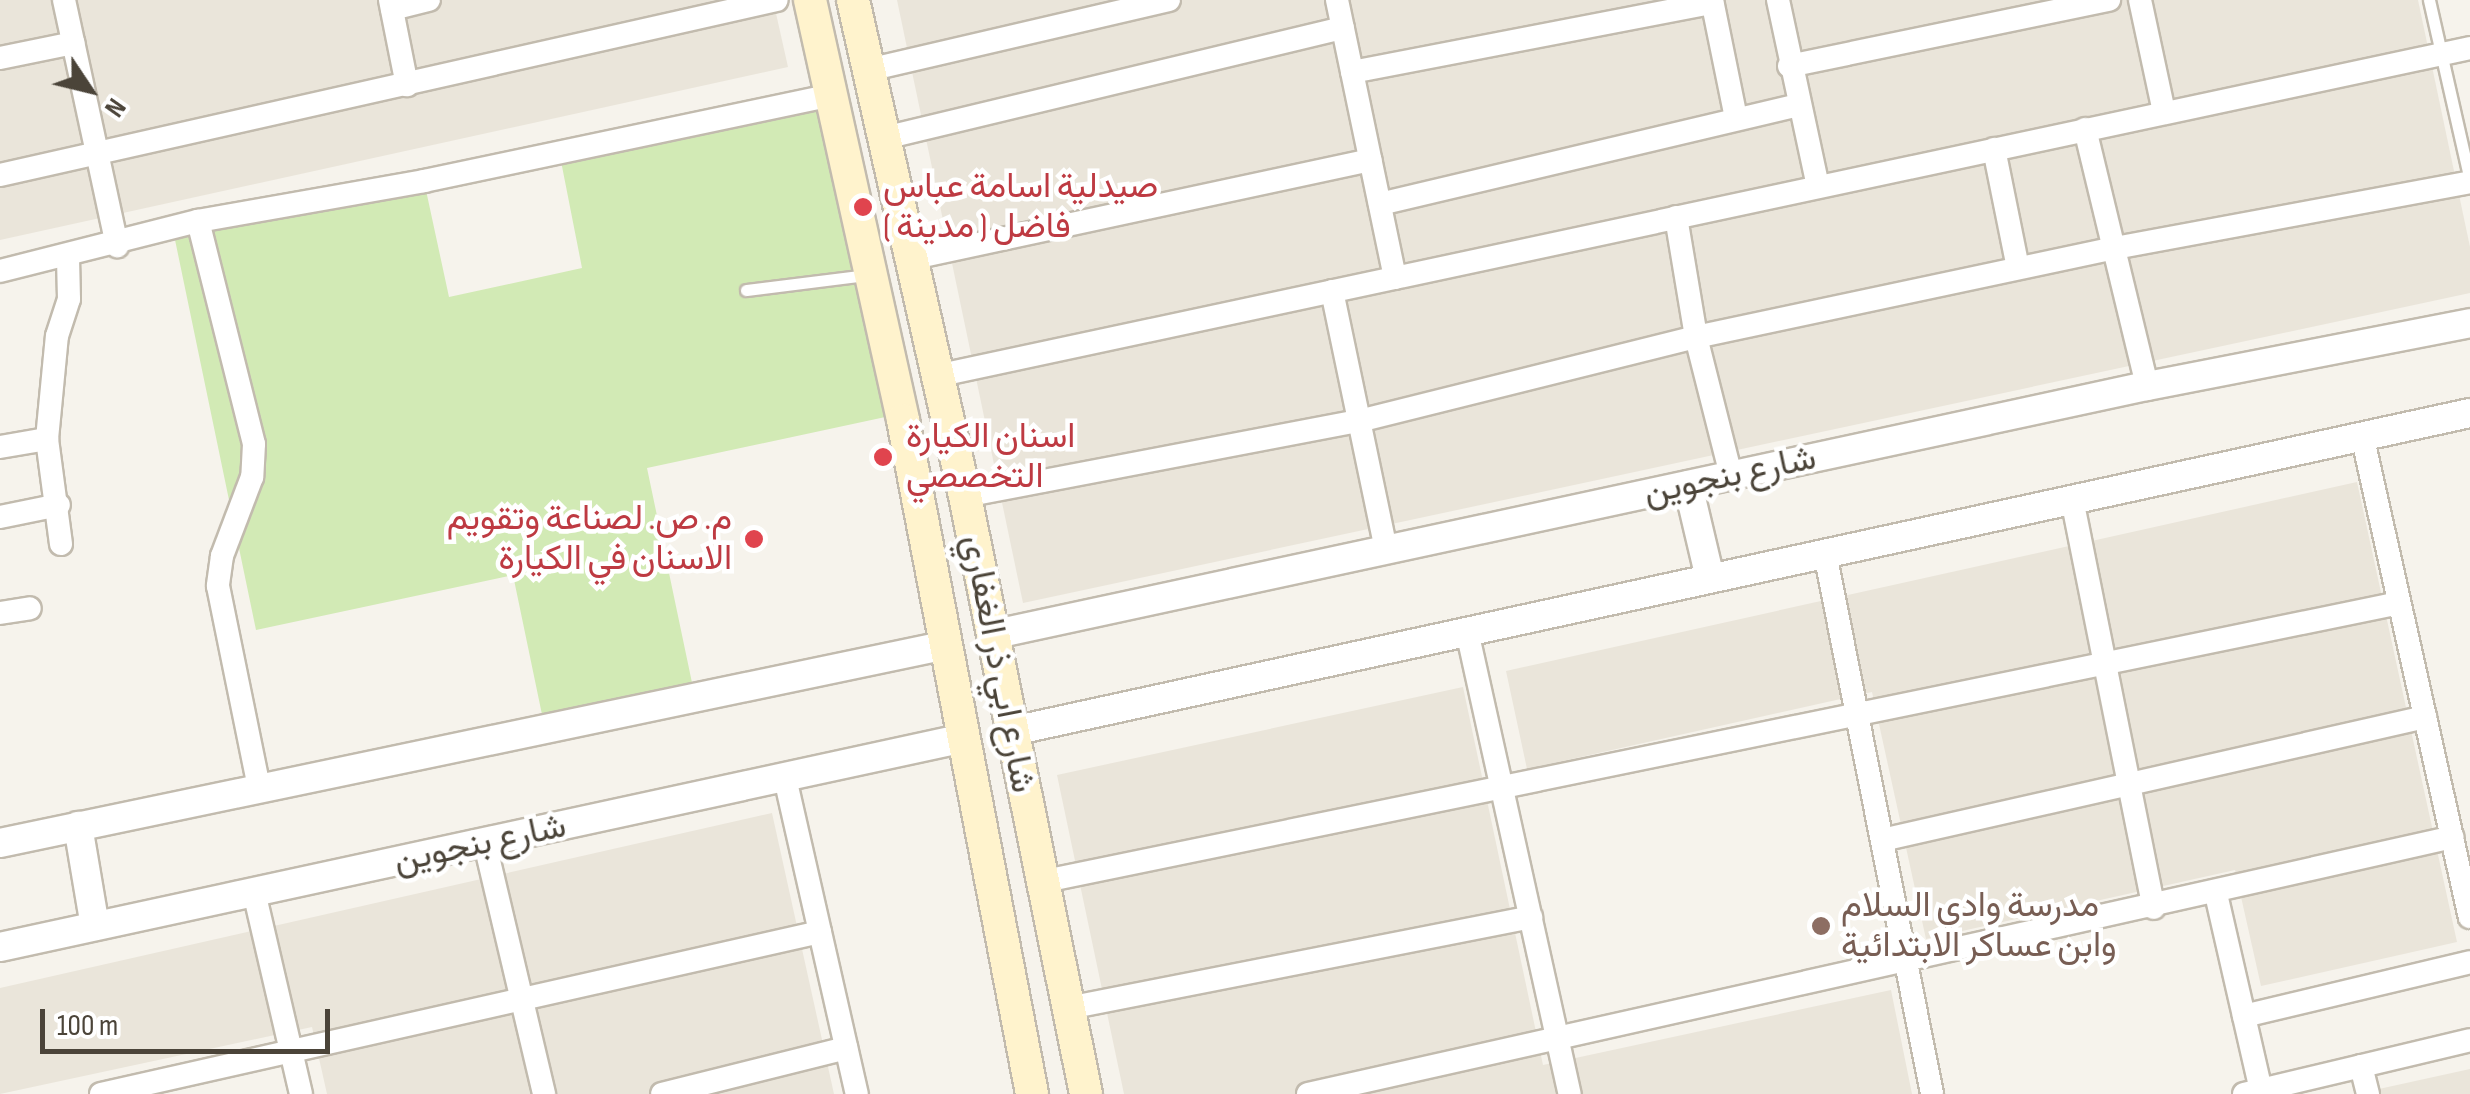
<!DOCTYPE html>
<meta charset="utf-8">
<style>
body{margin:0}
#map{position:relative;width:2470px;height:1094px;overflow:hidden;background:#f6f3ec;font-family:"Sofia Sans Condensed",Vazirmatn,sans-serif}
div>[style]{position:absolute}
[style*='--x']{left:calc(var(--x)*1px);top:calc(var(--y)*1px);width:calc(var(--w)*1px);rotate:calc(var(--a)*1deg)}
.residential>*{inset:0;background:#eae5da}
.green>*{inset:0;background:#d2eab5}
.roads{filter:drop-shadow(2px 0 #c2bbae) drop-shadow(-2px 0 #c2bbae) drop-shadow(0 2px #c2bbae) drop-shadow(0 -2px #c2bbae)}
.service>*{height:11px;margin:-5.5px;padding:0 5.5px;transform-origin:5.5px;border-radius:5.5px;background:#fff}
.minor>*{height:22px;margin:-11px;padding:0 11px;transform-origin:11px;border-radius:11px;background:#fff}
.tertiary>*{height:28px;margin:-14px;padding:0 14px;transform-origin:14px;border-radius:14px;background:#fff}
.secondary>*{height:32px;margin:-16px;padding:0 16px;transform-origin:16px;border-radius:16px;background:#fff3cd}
.dots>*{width:28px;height:28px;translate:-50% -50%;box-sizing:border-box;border:5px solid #fff;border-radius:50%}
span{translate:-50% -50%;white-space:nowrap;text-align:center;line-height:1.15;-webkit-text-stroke:9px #fff;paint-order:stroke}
.health-label{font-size:35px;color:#be3a42}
.left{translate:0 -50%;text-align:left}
.right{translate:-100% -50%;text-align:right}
.street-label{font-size:35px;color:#4b4439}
.education-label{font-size:35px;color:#785e54}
.north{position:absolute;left:40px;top:40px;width:100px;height:100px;-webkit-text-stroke:8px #fff;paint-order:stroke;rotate:125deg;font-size:28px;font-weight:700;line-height:40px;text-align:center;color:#4b4439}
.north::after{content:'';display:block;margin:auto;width:35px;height:45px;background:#4b4439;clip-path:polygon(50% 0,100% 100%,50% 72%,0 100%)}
.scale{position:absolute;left:40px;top:1009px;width:290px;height:45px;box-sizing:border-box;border:5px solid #4b4439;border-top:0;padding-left:12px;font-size:30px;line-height:35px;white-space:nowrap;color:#4b4439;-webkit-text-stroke:8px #fff;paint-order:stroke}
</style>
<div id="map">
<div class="residential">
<div style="clip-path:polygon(0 0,773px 0,788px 67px,0 240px)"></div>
<div style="clip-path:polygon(897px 0,2418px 0,2470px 247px,2470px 293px,1023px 603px)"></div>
<div style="clip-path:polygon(2357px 482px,2457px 942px,2261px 986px,2235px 870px,1926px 939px,1872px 692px,1527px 769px,1506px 671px)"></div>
<div style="clip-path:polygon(1463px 687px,1543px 1065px,1891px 990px,1912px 1094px,1124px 1094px,1057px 775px)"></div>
<div style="clip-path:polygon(772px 813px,834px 1094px,327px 1094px,312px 1027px,0 1094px,0 988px)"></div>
<div style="clip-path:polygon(2470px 1069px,2470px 1094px,2356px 1094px)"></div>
</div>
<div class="green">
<div style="clip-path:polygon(823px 94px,890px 416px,647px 468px,695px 697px,545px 729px,513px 575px,256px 630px,174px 235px,424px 181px,449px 297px,582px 268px,559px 151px)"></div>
</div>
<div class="roads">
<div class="service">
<div style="--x:2429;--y:0;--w:185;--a:77.2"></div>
<div style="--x:746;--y:290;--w:121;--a:-7.1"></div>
</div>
<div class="minor">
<div style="--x:64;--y:0;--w:252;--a:77.8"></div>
<div style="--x:390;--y:0;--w:87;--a:78.7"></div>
<div style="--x:1337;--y:0;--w:284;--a:78.2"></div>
<div style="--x:1712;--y:0;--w:120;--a:78.5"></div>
<div style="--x:1778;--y:0;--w:191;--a:77.9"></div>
<div style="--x:2140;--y:0;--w:115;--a:77.9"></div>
<div style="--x:392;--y:9;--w:38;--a:-14"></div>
<div style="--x:0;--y:58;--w:75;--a:-11.6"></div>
<div style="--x:1789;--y:66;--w:327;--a:-11.7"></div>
<div style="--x:868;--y:70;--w:309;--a:-13.1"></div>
<div style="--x:1352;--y:72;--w:367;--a:-10.9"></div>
<div style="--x:2085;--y:129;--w:264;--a:76.4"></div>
<div style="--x:880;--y:139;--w:476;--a:-13.5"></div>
<div style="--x:1994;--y:149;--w:121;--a:78.6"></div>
<div style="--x:0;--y:175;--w:796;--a:-12.69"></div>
<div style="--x:1380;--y:204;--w:430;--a:-13.3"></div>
<div style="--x:1676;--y:217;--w:122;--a:80.5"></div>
<div style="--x:1696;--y:337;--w:142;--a:75.8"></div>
<div style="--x:198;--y:221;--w:230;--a:75.9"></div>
<div style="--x:254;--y:444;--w:33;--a:93"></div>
<div style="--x:252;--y:477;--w:85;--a:110.8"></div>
<div style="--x:222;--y:556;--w:30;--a:98"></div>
<div style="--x:218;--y:586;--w:206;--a:78.5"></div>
<div style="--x:909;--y:259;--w:472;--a:-12.1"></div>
<div style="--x:0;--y:271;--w:204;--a:-14.2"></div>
<div style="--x:198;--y:221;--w:230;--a:-10"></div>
<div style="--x:424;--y:181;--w:416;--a:-11.9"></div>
<div style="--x:1332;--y:291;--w:265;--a:78.2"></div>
<div style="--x:936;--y:376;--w:1569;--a:-12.07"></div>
<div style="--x:2362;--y:435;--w:494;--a:77.4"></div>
<div style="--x:0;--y:447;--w:48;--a:-9.7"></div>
<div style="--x:965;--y:496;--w:401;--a:-10.8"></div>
<div style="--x:1359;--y:421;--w:347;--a:-14"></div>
<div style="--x:1696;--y:337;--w:428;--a:-12"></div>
<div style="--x:2115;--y:248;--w:361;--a:-10.5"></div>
<div style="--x:2072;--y:499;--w:417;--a:78.7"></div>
<div style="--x:0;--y:517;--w:60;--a:-11.5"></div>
<div style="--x:61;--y:544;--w:106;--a:-97.6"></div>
<div style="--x:47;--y:439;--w:103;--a:-84.5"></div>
<div style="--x:57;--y:336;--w:39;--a:-72"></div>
<div style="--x:69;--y:299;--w:42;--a:-91.4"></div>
<div style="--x:1825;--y:553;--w:551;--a:78.81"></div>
<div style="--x:0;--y:613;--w:30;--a:-9"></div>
<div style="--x:1467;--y:631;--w:474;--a:77.5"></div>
<div style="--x:785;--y:778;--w:324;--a:77.2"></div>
<div style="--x:1882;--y:840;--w:557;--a:-12.76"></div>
<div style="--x:485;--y:844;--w:257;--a:76.7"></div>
<div style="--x:1045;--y:881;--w:1382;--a:-11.6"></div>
<div style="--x:254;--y:892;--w:207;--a:76.9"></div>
<div style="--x:2216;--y:894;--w:201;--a:77.1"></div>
<div style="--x:1068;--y:1008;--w:472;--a:-11.1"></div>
<div style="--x:2244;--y:1016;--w:232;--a:-13.4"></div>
<div style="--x:2361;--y:1066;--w:29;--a:76"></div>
<div style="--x:101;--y:1094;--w:737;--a:-12.7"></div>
<div style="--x:662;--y:1094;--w:190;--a:-14"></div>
<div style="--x:1308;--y:1094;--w:1173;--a:-12.65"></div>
<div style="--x:2244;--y:1094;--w:232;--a:-13.4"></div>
</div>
<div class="tertiary">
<div style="--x:1688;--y:485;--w:96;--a:76.7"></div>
<div style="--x:991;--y:635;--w:1183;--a:-12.16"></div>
<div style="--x:2147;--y:386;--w:329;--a:-11"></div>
<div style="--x:1008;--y:732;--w:1496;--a:-12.31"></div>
<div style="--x:78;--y:826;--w:101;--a:80.4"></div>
<div style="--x:0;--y:843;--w:962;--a:-11.81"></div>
<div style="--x:0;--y:947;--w:982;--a:-12.23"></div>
</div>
<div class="secondary">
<div style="--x:810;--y:0;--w:430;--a:77.5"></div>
<div style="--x:903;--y:420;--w:686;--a:79.16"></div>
<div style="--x:853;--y:0;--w:508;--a:77.28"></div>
<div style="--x:965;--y:496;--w:610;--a:78.56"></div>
</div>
</div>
<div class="dots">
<div style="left:863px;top:207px;background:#e0444e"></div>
<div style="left:883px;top:457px;background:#e0444e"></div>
<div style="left:754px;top:539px;background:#e0444e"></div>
<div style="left:1821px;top:926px;background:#8d6e63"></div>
</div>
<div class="health-label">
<span class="left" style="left:883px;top:207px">صيدلية اسامة عباس<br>فاضل ( مدينة )</span>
<span class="left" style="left:906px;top:457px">اسنان الكيارة<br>التخصصي</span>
<span class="right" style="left:732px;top:539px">م. ص. لصناعة وتقويم<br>الاسنان في الكيارة</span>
</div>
<div class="street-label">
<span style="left:1730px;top:476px;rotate:-12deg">شارع بنجوين</span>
<span style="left:998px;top:664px;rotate:79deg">شارع ابي ذر الغفاري</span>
<span style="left:480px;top:844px;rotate:-12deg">شارع بنجوين</span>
</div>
<div class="education-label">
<span class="left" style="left:1841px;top:926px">مدرسة وادي السلام<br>وابن عساكر الابتدائية</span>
</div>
<div class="north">N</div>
<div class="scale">100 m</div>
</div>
